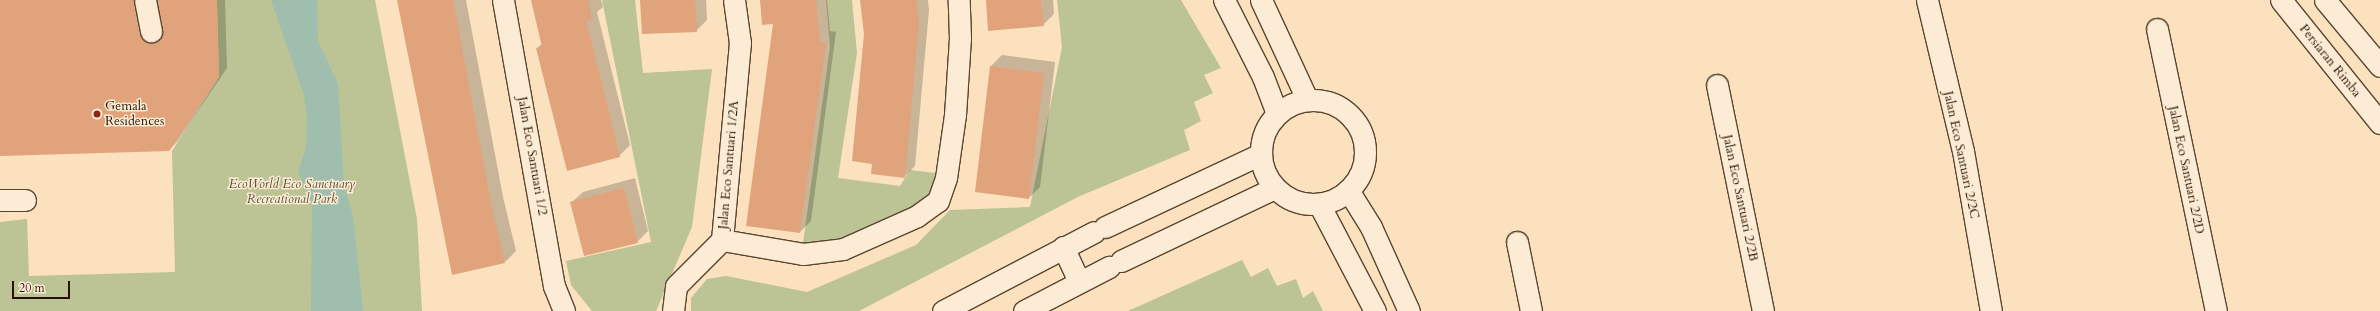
<!DOCTYPE html>
<style>
body{margin:0}
#map{position:relative;width:2380px;height:311px;overflow:hidden;background:#fbe1be;font-family:Cardo,serif}
div>[style]{position:absolute}
[style*='--x']{left:calc(var(--x)*1px);top:calc(var(--y)*1px);width:calc(var(--w)*1px);rotate:calc(var(--a)*1deg)}
.green>*{inset:0;background:#bcc394}
.water>*{inset:0;background:#9fbeae}
.shadow>*{inset:0;background:#0003}
.building>*{inset:0;background:#e1a37b}
.roads{filter:drop-shadow(1px 0 #5a4630) drop-shadow(-1px 0 #5a4630) drop-shadow(0 1px #5a4630) drop-shadow(0 -1px #5a4630)}
.minor>*{height:21px;margin:-10.5px;padding:0 10.5px;transform-origin:10.5px;border-radius:10.5px;background:#fcecd5}
.minor>.ring{margin:-10.5px;padding:0;box-sizing:content-box;background:none;border:21px solid #fcecd5;border-radius:50%}
.dots>*{width:11px;height:11px;translate:-50% -50%;box-sizing:border-box;border:2px solid #fcecd5;border-radius:50%}
span{translate:-50% -50%;white-space:nowrap;text-align:center;line-height:1.15;-webkit-text-stroke:3px #fcecd5;paint-order:stroke}
.street-label{font-size:13px;color:#251300}
.poi-label{font-size:13px;color:#251300}
.left{translate:0 -50%;text-align:left}
.park-label{font-size:13px;color:#5a5134;font-style:italic}
.scale{position:absolute;left:12px;top:281px;width:58px;height:18px;box-sizing:border-box;border:2px solid #251300;border-top:0;padding-left:5px;font-size:12px;line-height:14px;white-space:nowrap;color:#251300;-webkit-text-stroke:3px #fcecd5;paint-order:stroke}
</style>
<div id="map">
<div class="green">
<div style="clip-path:polygon(217px 0,375px 0,417px 219px,422px 311px,0 311px,0 222px,27px 219px,29px 276px,175px 272px,172px 151px,219px 77px)"></div>
<div style="clip-path:polygon(602px 0,635px 0,643px 73px,712px 69px,692px 227px,656px 311px,592px 311px,571px 285px,566px 261px,651px 242px)"></div>
<div style="clip-path:polygon(826px 0,852px 0,857px 53px,838px 178px,900px 186px,910px 170px,935px 173px,933px 187px,925px 200px,896px 219px,822px 245px,803px 243px,830px 47px)"></div>
<div style="clip-path:polygon(1057px 0,1181px 0,1221px 68px,1204px 75px,1213px 93px,1194px 102px,1201px 121px,1184px 130px,1190px 150px,1080px 196px,859px 311px,691px 311px,691px 298px,707px 279px,726px 276px,807px 292px,916px 245px,950px 210px,1030px 207px,1062px 47px)"></div>
<div style="clip-path:polygon(1242px 260px,1251px 277px,1268px 268px,1277px 286px,1296px 279px,1303px 298px,1313px 291px,1323px 311px,1128px 311px)"></div>
</div>
<div class="water">
<div style="clip-path:polygon(271px 0,317px 0,318px 41px,338px 84px,344px 186px,353px 216px,363px 311px,311px 311px,312px 204px,298px 171px,306px 148px,307px 116px,304px 95px)"></div>
</div>
<div class="shadow">
<div style="clip-path:polygon(0 0,142px 0,150px 31px,163px 35px,157px 0,225px 0,227px 68px,177px 142px,169px 150px,0 155px)"></div>
<div style="clip-path:polygon(398px 0,466px 0,503px 197px,516px 251px,505px 262px)"></div>
<div style="clip-path:polygon(532px 0,601px 0,603px 7px,597px 12px,630px 145px,619px 156px,537px 48px,543px 43px)"></div>
<div style="clip-path:polygon(641px 0,706px 0,707px 20px,696px 31px)"></div>
<div style="clip-path:polygon(761px 0,827px 0,830px 31px,836px 32px,811px 221px,800px 232px,774px 22px)"></div>
<div style="clip-path:polygon(861px 0,928px 0,929px 10px,915px 166px,904px 177px,873px 163px,865px 34px)"></div>
<div style="clip-path:polygon(987px 0,1053px 0,1054px 14px,1043px 25px)"></div>
<div style="clip-path:polygon(1002px 55px,1055px 62px,1040px 187px,1029px 198px,991px 66px)"></div>
<div style="clip-path:polygon(635px 178px,648px 231px,637px 242px,572px 202px,583px 192px)"></div>
</div>
<div class="building">
<div style="clip-path:polygon(0 0,133px 0,139px 34px,147px 42px,153px 43px,162px 35px,157px 0,217px 0,219px 77px,169px 151px,0 156px)"></div>
<div style="clip-path:polygon(397px 0,453px 0,492px 209px,505px 263px,452px 275px)"></div>
<div style="clip-path:polygon(531px 0,588px 0,592px 19px,586px 20px,620px 157px,567px 171px,536px 48px,542px 47px)"></div>
<div style="clip-path:polygon(640px 0,695px 0,697px 32px,642px 34px)"></div>
<div style="clip-path:polygon(760px 0,816px 0,820px 42px,826px 43px,800px 233px,746px 226px,773px 24px,762px 25px)"></div>
<div style="clip-path:polygon(860px 0,916px 0,919px 22px,905px 178px,871px 174px,872px 164px,852px 161px,864px 34px)"></div>
<div style="clip-path:polygon(986px 0,1041px 0,1044px 26px,988px 31px)"></div>
<div style="clip-path:polygon(990px 66px,1044px 73px,1029px 199px,975px 192px)"></div>
<div style="clip-path:polygon(624px 188px,638px 243px,584px 256px,570px 202px)"></div>
</div>
<div class="roads">
<div class="minor">
<div style="--x:145;--y:0;--w:32;--a:79"></div>
<div style="--x:503;--y:0;--w:291;--a:79.9"></div>
<div style="--x:554;--y:286;--w:27;--a:68"></div>
<div style="--x:1224;--y:0;--w:86;--a:63.1"></div>
<div style="--x:1263;--y:77;--w:39;--a:69"></div>
<div style="--x:1261;--y:0;--w:109;--a:65.1"></div>
<div style="--x:1927;--y:0;--w:155;--a:76.6"></div>
<div style="--x:1963;--y:151;--w:162;--a:80.1"></div>
<div style="--x:2281;--y:0;--w:158;--a:51.2"></div>
<div style="--x:2325;--y:0;--w:86;--a:50.2"></div>
<div style="--x:2157;--y:29;--w:288;--a:78.2"></div>
<div style="--x:1717;--y:85;--w:231;--a:78.5"></div>
<div class="ring" style="left:1261px;top:100px;width:83px;height:83px"></div>
<div style="--x:1348;--y:190;--w:44;--a:58.1"></div>
<div style="--x:1371;--y:227;--w:92;--a:65.7"></div>
<div style="--x:0;--y:200;--w:25;--a:0"></div>
<div style="--x:1319;--y:204;--w:121;--a:62.4"></div>
<div style="--x:1105;--y:227;--w:172;--a:-25.1"></div>
<div style="--x:722;--y:240;--w:82;--a:9.8"></div>
<div style="--x:803;--y:254;--w:40;--a:-7.1"></div>
<div style="--x:843;--y:249;--w:81;--a:-24"></div>
<div style="--x:917;--y:216;--w:26;--a:-36"></div>
<div style="--x:938;--y:201;--w:24;--a:-71"></div>
<div style="--x:946;--y:178;--w:64;--a:-81.9"></div>
<div style="--x:955;--y:115;--w:77;--a:-86.3"></div>
<div style="--x:960;--y:38;--w:38;--a:-92"></div>
<div style="--x:1517;--y:242;--w:70;--a:78.5"></div>
<div style="--x:1063;--y:247;--w:38;--a:65"></div>
<div style="--x:1121;--y:261;--w:170;--a:-25.4"></div>
<div style="--x:673;--y:311;--w:25;--a:-83"></div>
<div style="--x:676;--y:286;--w:65;--a:-45"></div>
<div style="--x:722;--y:240;--w:198;--a:-84.8"></div>
<div style="--x:740;--y:43;--w:43;--a:-97.9"></div>
<div style="--x:943;--y:311;--w:170;--a:-27.6"></div>
<div style="--x:1024;--y:311;--w:96;--a:-27.4"></div>
</div>
</div>
<div class="dots">
<div style="left:97px;top:114px;background:#8f2418"></div>
</div>
<div class="street-label">
<span style="left:2330px;top:61px;rotate:51deg">Persiaran Rimba</span>
<span style="left:1961px;top:155px;rotate:78deg">Jalan Eco Santuari 2/2C</span>
<span style="left:532px;top:156px;rotate:80deg">Jalan Eco Santuari 1/2</span>
<span style="left:729px;top:165px;rotate:-85deg">Jalan Eco Santuari 1/2A</span>
<span style="left:2186px;top:170px;rotate:78deg">Jalan Eco Santuari 2/2D</span>
<span style="left:1740px;top:198px;rotate:78deg">Jalan Eco Santuari 2/2B</span>
</div>
<div class="poi-label">
<span class="left" style="left:105px;top:114px">Gemala<br>Residences</span>
</div>
<div class="park-label">
<span style="left:292px;top:192px">EcoWorld Eco Sanctuary<br>Recreational Park</span>
</div>
<div class="scale">20 m</div>
</div>
